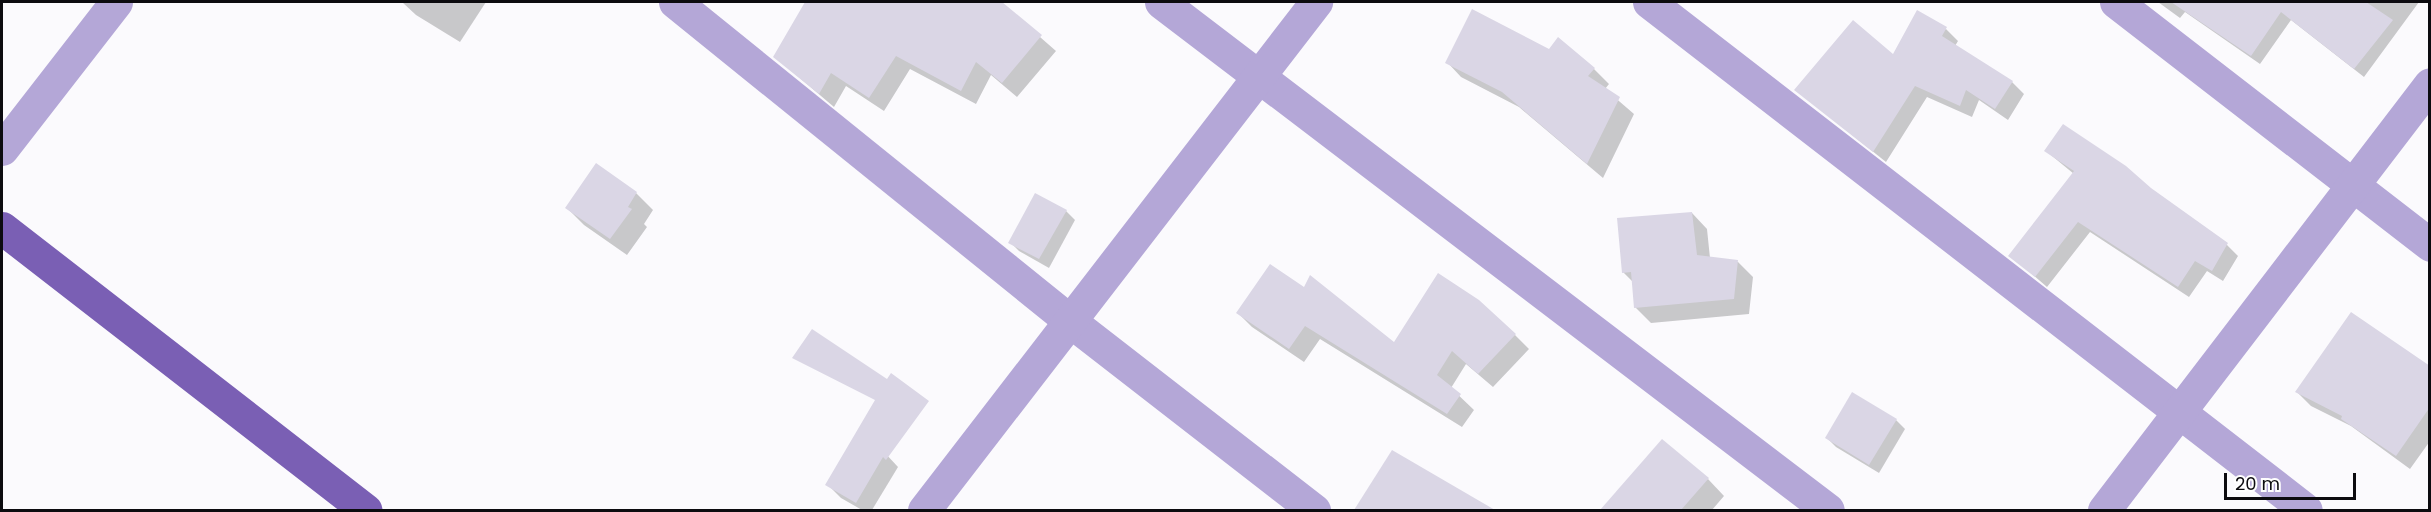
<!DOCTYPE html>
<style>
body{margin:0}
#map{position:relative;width:2431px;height:512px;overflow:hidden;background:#fbfafd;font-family:Poppins,sans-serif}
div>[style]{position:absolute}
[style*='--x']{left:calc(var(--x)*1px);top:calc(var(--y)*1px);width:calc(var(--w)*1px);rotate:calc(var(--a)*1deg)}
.shadow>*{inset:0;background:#0003}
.building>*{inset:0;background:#dad6e5}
.minor>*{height:33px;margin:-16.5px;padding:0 16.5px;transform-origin:16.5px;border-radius:16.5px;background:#b4a7d7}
.major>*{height:33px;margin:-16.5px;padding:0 16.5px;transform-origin:16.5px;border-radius:16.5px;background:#7a5fb4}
span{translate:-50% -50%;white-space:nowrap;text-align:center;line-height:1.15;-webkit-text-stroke:5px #fff;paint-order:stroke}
.frame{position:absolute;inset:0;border:3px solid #0c0b0f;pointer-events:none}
.scale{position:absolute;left:2224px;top:473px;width:132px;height:27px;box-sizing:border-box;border:3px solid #0c0b0f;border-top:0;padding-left:8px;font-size:18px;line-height:21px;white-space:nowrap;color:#0c0b0f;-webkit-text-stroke:4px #fff;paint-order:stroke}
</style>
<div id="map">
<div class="shadow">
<div style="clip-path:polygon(402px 2px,486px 2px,460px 42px,416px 15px)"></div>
<div style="clip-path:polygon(806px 2px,955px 2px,986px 18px,1000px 2px,1056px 51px,1017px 97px,991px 75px,976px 104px,910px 69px,884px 111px,846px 86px,834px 107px,775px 57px)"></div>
<div style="clip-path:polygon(2158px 2px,2419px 2px,2364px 77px,2291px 20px,2260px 64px,2185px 12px,2180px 18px)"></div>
<div style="clip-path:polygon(1946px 29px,1958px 41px,1955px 46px,2012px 82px,2024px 94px,2008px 120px,1979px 100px,1972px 117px,1927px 97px,1886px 162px,1796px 90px,1893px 56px)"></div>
<div style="clip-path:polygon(1558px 40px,1594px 69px,1609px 84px,1605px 89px,1634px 114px,1603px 178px,1519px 107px,1461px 77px,1447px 62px,1549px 51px)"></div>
<div style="clip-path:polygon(2046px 151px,2150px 189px,2227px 245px,2238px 256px,2223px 281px,2207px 271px,2189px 297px,2090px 232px,2047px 287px,2010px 255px,2074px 174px)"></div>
<div style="clip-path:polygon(636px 193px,653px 210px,644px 224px,647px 227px,627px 255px,584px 225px,567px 208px)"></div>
<div style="clip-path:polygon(1066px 211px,1075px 220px,1049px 268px,1019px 251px,1010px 242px)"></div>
<div style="clip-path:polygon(1692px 213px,1707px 229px,1710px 258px,1738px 262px,1753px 277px,1749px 314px,1651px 323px,1635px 307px,1633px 282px,1623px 272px)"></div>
<div style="clip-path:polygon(1305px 289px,1394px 344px,1515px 335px,1529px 349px,1493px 387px,1466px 364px,1451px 388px,1474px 410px,1462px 427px,1320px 339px,1304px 362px,1252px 327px,1238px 313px)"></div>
<div style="clip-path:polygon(2430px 368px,2430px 441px,2410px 469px,2351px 426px,2311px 406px,2297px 392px)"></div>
<div style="clip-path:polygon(1896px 420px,1905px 429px,1879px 473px,1836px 447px,1827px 438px)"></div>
<div style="clip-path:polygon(885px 453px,898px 467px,872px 510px,862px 510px,841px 498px,827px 484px)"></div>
<div style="clip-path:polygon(1708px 479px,1724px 496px,1712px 510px,1604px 509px)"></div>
</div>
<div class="building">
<div style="clip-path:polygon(805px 2px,1002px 2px,1042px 35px,1002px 83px,976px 62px,961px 91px,896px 56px,869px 98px,831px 73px,819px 94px,773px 57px)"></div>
<div style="clip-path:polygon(2171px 2px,2366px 2px,2393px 20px,2354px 69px,2281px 12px,2251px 56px)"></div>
<div style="clip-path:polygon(1472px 9px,1549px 49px,1558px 37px,1595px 68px,1588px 76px,1620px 97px,1587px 164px,1502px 92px,1445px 63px)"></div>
<div style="clip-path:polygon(1917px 10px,1947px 27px,1942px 36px,2013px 81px,1995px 109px,1966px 90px,1960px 106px,1915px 86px,1873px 152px,1794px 90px,1853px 20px,1893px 54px)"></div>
<div style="clip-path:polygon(2063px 124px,2126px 166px,2151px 188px,2228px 243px,2212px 271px,2195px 261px,2178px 287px,2078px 222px,2035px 277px,2008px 256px,2074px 171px,2044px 151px)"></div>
<div style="clip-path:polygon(596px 163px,637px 192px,628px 207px,632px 209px,610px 239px,565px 208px)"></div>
<div style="clip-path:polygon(1035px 193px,1067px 210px,1039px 259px,1008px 243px)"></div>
<div style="clip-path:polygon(1692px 212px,1697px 255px,1738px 260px,1734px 299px,1634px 308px,1631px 272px,1622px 273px,1617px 218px)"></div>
<div style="clip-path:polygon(1270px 264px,1304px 287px,1310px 275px,1394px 342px,1438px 273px,1479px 300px,1516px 334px,1478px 374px,1452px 351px,1437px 375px,1461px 394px,1447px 414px,1305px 326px,1289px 349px,1236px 313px)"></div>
<div style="clip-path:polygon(2351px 312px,2430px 366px,2430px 407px,2396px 456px,2341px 419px,2342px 416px,2295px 392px)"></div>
<div style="clip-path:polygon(812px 329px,887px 379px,891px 373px,929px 401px,886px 460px,883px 457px,856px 503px,825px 485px,875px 400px,792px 358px)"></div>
<div style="clip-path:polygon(1852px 392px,1897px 419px,1869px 465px,1825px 438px)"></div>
<div style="clip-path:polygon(1662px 439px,1709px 478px,1681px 510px,1600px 510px)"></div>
<div style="clip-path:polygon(1392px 450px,1495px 510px,1354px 510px)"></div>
</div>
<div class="minor">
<div style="--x:675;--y:2;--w:508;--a:38.92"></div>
<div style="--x:1070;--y:321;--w:309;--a:37.8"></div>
<div style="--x:1161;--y:2;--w:838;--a:37.29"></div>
<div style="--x:1649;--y:2;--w:830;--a:37.71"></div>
<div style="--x:2116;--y:2;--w:397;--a:37.7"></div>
<div style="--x:2;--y:149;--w:186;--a:-52.2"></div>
<div style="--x:924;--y:510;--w:642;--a:-52.34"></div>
<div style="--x:2104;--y:510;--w:536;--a:-52.57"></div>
</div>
<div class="major">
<div style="--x:2;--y:228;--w:460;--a:37.8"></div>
</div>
<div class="frame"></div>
<div class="scale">20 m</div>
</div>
